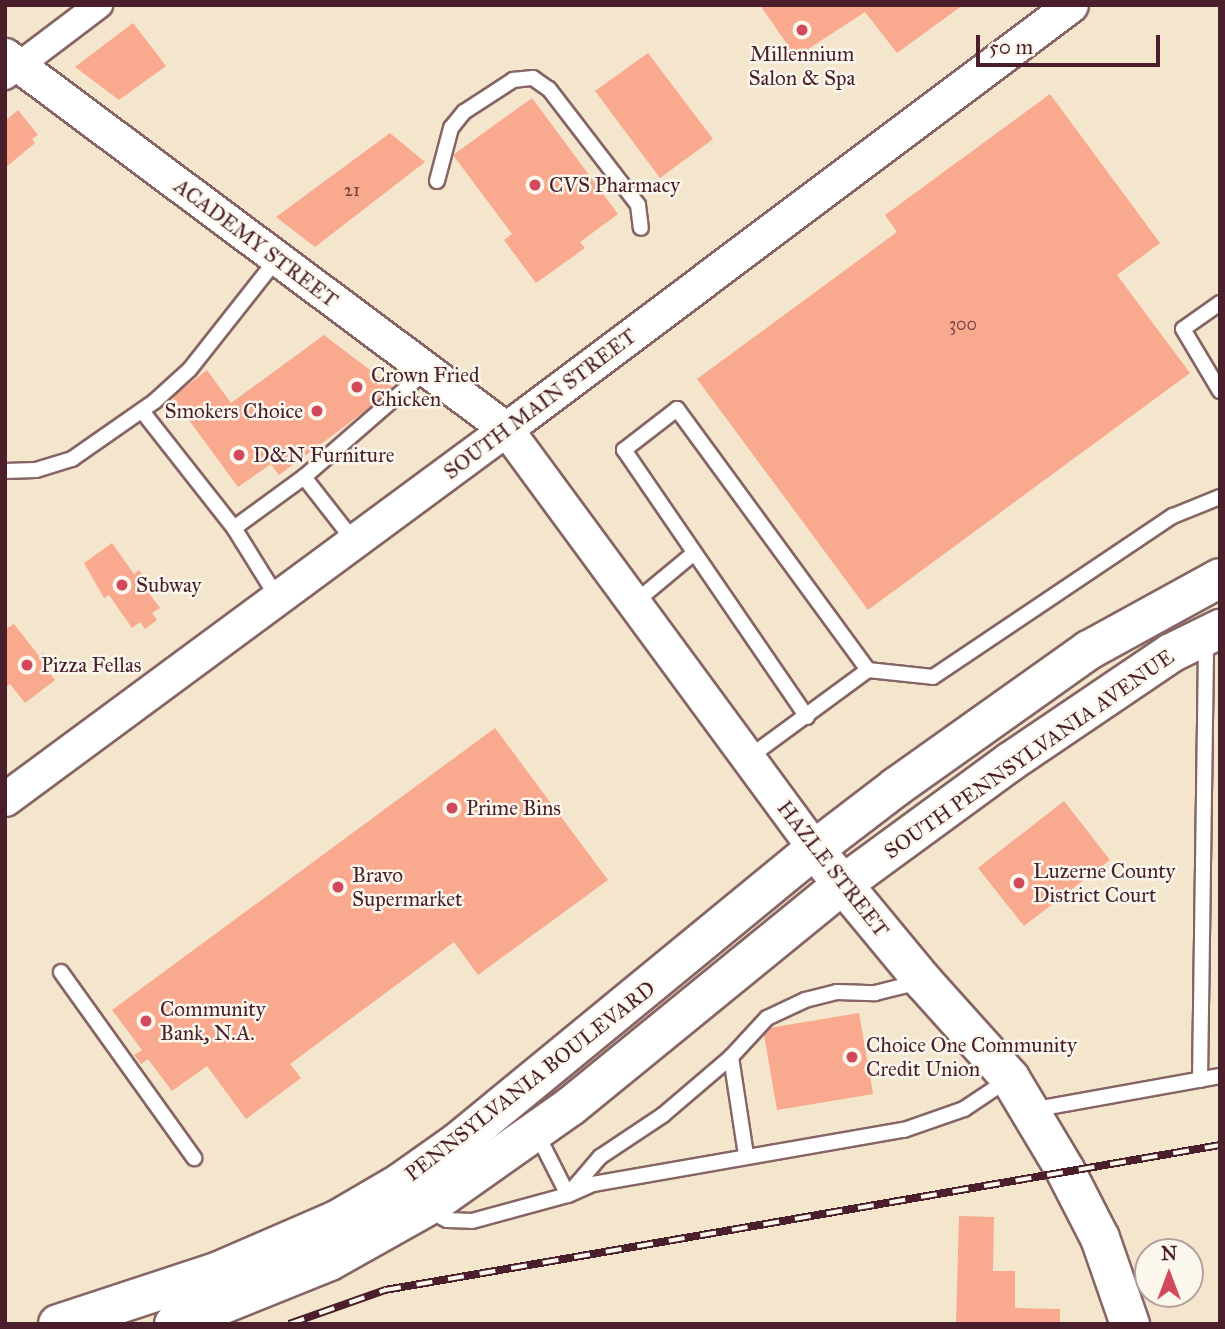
<!DOCTYPE html>
<style>
body{margin:0}
#map{position:relative;width:1225px;height:1329px;overflow:hidden;background:#f4e6cd;font-family:"IM FELL Great Primer",serif}
div>[style]{position:absolute}
[style*='--x']{left:calc(var(--x)*1px);top:calc(var(--y)*1px);width:calc(var(--w)*1px);rotate:calc(var(--a)*1deg)}
.building>*{inset:0;background:#f8a98e}
.roads{filter:drop-shadow(2px 0 #866564) drop-shadow(-2px 0 #866564) drop-shadow(0 2px #866564) drop-shadow(0 -2px #866564)}
.service>*{height:14px;margin:-7px;padding:0 7px;transform-origin:7px;border-radius:7px;background:#fff}
.minor>*{height:26px;margin:-13px;padding:0 13px;transform-origin:13px;border-radius:13px;background:#fff}
.tertiary>*{height:33px;margin:-16.5px;padding:0 16.5px;transform-origin:16.5px;border-radius:16.5px;background:#fff}
.secondary>*{height:38px;margin:-19px;padding:0 19px;transform-origin:19px;border-radius:19px;background:#fff}
.rail>*{height:8px;margin-top:-4px;transform-origin:0;background:repeating-linear-gradient(90deg,#fbf7ec 0 16px,#4a1f2b 0 32px);box-sizing:border-box;border-block:2px solid #4a1f2b}
.dots>*{width:19px;height:19px;translate:-50% -50%;box-sizing:border-box;border:4px solid #fbf7ec;border-radius:50%}
span{translate:-50% -50%;white-space:nowrap;text-align:center;line-height:1.15;-webkit-text-stroke:5px #fbf7ec;paint-order:stroke}
.number-label{font-size:18px;color:#764244}
.number-label span{-webkit-text-stroke-width:0}
.poi-label{font-size:21px;color:#4a1f2b}
.left{translate:0 -50%;text-align:left}
.right{translate:-100% -50%;text-align:right}
.street-label{font-size:21px;color:#4a1f2b}
.frame{position:absolute;inset:0;border:7px solid #4a1f2b;pointer-events:none}
.north{position:absolute;left:1134px;top:1238px;width:70px;height:70px;box-sizing:border-box;background:#fbf7ec;border:2px solid #b4a19f;border-radius:50%;rotate:0deg;font-size:19px;font-weight:700;line-height:28px;text-align:center;color:#4a1f2b}
.north::after{content:'';display:block;margin:auto;width:24px;height:32px;background:#d1495b;clip-path:polygon(50% 0,100% 100%,50% 72%,0 100%)}
.scale{position:absolute;left:976px;top:35px;width:184px;height:32px;box-sizing:border-box;border:4px solid #4a1f2b;border-top:0;padding-left:9px;font-size:21px;line-height:24px;white-space:nowrap;color:#4a1f2b;-webkit-text-stroke:5px #fbf7ec;paint-order:stroke}
</style>
<div id="map">
<div class="building">
<div style="clip-path:polygon(760px 5px,963px 5px,897px 53px,865px 12px,796px 57px)"></div>
<div style="clip-path:polygon(133px 23px,166px 66px,119px 100px,75px 67px)"></div>
<div style="clip-path:polygon(648px 53px,713px 139px,660px 178px,595px 91px)"></div>
<div style="clip-path:polygon(1050px 94px,1160px 243px,1117px 275px,1190px 373px,868px 610px,697px 379px,897px 232px,885px 215px)"></div>
<div style="clip-path:polygon(532px 98px,618px 214px,580px 242px,585px 248px,536px 283px,504px 240px,512px 234px,453px 155px)"></div>
<div style="clip-path:polygon(18px 110px,38px 135px,32px 139px,35px 143px,5px 168px,5px 121px)"></div>
<div style="clip-path:polygon(390px 133px,425px 162px,315px 247px,276px 217px)"></div>
<div style="clip-path:polygon(324px 335px,395px 389px,279px 475px,271px 464px,238px 487px,172px 397px,207px 370px,231px 403px)"></div>
<div style="clip-path:polygon(112px 543px,134px 574px,139px 570px,152px 589px,148px 592px,160px 608px,152px 613px,157px 620px,145px 629px,140px 622px,132px 628px,109px 595px,104px 598px,84px 563px)"></div>
<div style="clip-path:polygon(14px 624px,39px 656px,43px 653px,50px 663px,45px 667px,55px 680px,25px 703px,10px 684px,5px 688px,5px 629px)"></div>
<div style="clip-path:polygon(495px 728px,608px 880px,478px 975px,454px 942px,290px 1064px,301px 1078px,246px 1119px,207px 1066px,172px 1091px,148px 1059px,141px 1064px,134px 1055px,142px 1050px,112px 1010px)"></div>
<div style="clip-path:polygon(1064px 801px,1110px 860px,1024px 926px,978px 868px)"></div>
<div style="clip-path:polygon(859px 1013px,873px 1094px,777px 1110px,763px 1029px)"></div>
<div style="clip-path:polygon(959px 1216px,994px 1217px,993px 1271px,1015px 1271px,1015px 1308px,1060px 1309px,1060px 1324px,956px 1324px)"></div>
</div>
<div class="roads">
<div class="service">
<div style="--x:437;--y:181;--w:55;--a:-75.2"></div>
<div style="--x:451;--y:128;--w:21;--a:-51"></div>
<div style="--x:464;--y:112;--w:59;--a:-33.1"></div>
<div style="--x:513;--y:80;--w:20;--a:-6"></div>
<div style="--x:533;--y:78;--w:19;--a:35"></div>
<div style="--x:549;--y:89;--w:146;--a:52.5"></div>
<div style="--x:638;--y:205;--w:23;--a:83"></div>
<div style="--x:1220;--y:303;--w:45;--a:144.9"></div>
<div style="--x:1183;--y:329;--w:72;--a:59.2"></div>
<div style="--x:142;--y:411;--w:149;--a:51.8"></div>
<div style="--x:5;--y:471;--w:31;--a:-2"></div>
<div style="--x:36;--y:470;--w:38;--a:-17"></div>
<div style="--x:72;--y:459;--w:101;--a:-34.9"></div>
<div style="--x:155;--y:401;--w:47;--a:-42.4"></div>
<div style="--x:190;--y:369;--w:140;--a:-51.7"></div>
<div style="--x:304;--y:477;--w:163;--a:-41"></div>
<div style="--x:277;--y:597;--w:81;--a:-121.9"></div>
<div style="--x:234;--y:528;--w:87;--a:-36.1"></div>
<div style="--x:304;--y:477;--w:81;--a:52"></div>
<div style="--x:634;--y:603;--w:78;--a:-39.8"></div>
<div style="--x:807;--y:717;--w:324;--a:-124.4"></div>
<div style="--x:624;--y:450;--w:67;--a:-37.7"></div>
<div style="--x:677;--y:409;--w:323;--a:53.8"></div>
<div style="--x:748;--y:758;--w:149;--a:-36.3"></div>
<div style="--x:868;--y:670;--w:65;--a:6.1"></div>
<div style="--x:933;--y:677;--w:289;--a:-33.9"></div>
<div style="--x:1173;--y:516;--w:51;--a:-22"></div>
<div style="--x:61;--y:972;--w:229;--a:54.4"></div>
<div style="--x:731;--y:1057;--w:99;--a:81.3"></div>
<div style="--x:1200;--y:1080;--w:440;--a:-89.2"></div>
<div style="--x:1031;--y:1110;--w:192;--a:-10.2"></div>
<div style="--x:537;--y:1134;--w:68;--a:63.1"></div>
<div style="--x:571;--y:1191;--w:45;--a:-49.5"></div>
<div style="--x:600;--y:1157;--w:76;--a:-33.7"></div>
<div style="--x:663;--y:1115;--w:89;--a:-40.5"></div>
<div style="--x:731;--y:1057;--w:53;--a:-47.3"></div>
<div style="--x:767;--y:1018;--w:42;--a:-25.3"></div>
<div style="--x:805;--y:1000;--w:33;--a:-14"></div>
<div style="--x:837;--y:992;--w:38;--a:2"></div>
<div style="--x:875;--y:993;--w:45;--a:-14"></div>
<div style="--x:428;--y:1210;--w:21;--a:28"></div>
<div style="--x:447;--y:1220;--w:25;--a:2"></div>
<div style="--x:472;--y:1221;--w:99;--a:-15.2"></div>
<div style="--x:568;--y:1195;--w:27;--a:-24"></div>
<div style="--x:593;--y:1184;--w:316;--a:-9.9"></div>
<div style="--x:904;--y:1130;--w:64;--a:-19.3"></div>
<div style="--x:964;--y:1109;--w:54;--a:-33.7"></div>
</div>
<div class="minor">
<div style="--x:5;--y:76;--w:118;--a:-37.1"></div>
</div>
<div class="tertiary">
<div style="--x:5;--y:55;--w:625;--a:36.74"></div>
<div style="--x:506;--y:429;--w:521;--a:53.66"></div>
<div style="--x:5;--y:799;--w:623;--a:-36.45"></div>
<div style="--x:506;--y:429;--w:706;--a:-36.89"></div>
</div>
<div class="secondary">
<div style="--x:827;--y:865;--w:151;--a:50.4"></div>
<div style="--x:923;--y:981;--w:130;--a:48.1"></div>
<div style="--x:1010;--y:1078;--w:107;--a:59.1"></div>
<div style="--x:1065;--y:1170;--w:76;--a:62.8"></div>
<div style="--x:1100;--y:1238;--w:91;--a:70.8"></div>
<div style="--x:58;--y:1324;--w:169;--a:-18.2"></div>
<div style="--x:219;--y:1271;--w:129;--a:-23.4"></div>
<div style="--x:337;--y:1220;--w:73;--a:-30.4"></div>
<div style="--x:400;--y:1183;--w:71;--a:-35.3"></div>
<div style="--x:458;--y:1142;--w:462;--a:-39.4"></div>
<div style="--x:815;--y:849;--w:102;--a:-37.4"></div>
<div style="--x:896;--y:787;--w:237;--a:-35.4"></div>
<div style="--x:1089;--y:650;--w:149;--a:-28.8"></div>
<div style="--x:174;--y:1324;--w:168;--a:-22"></div>
<div style="--x:330;--y:1261;--w:120;--a:-29.3"></div>
<div style="--x:435;--y:1202;--w:166;--a:-35.2"></div>
<div style="--x:571;--y:1106;--w:350;--a:-39.2"></div>
<div style="--x:842;--y:885;--w:208;--a:-36.2"></div>
<div style="--x:1010;--y:762;--w:194;--a:-34.1"></div>
<div style="--x:1171;--y:653;--w:55;--a:-26.1"></div>
</div>
</div>
<div class="rail">
<div style="--x:289;--y:1324;--w:102;--a:-19.5"></div>
<div style="--x:385;--y:1290;--w:847;--a:-9.85"></div>
</div>
<div class="dots">
<div style="left:802px;top:30px;background:#d1495b"></div>
<div style="left:535px;top:185px;background:#d1495b"></div>
<div style="left:357px;top:387px;background:#d1495b"></div>
<div style="left:317px;top:411px;background:#d1495b"></div>
<div style="left:239px;top:455px;background:#d1495b"></div>
<div style="left:122px;top:585px;background:#d1495b"></div>
<div style="left:27px;top:665px;background:#d1495b"></div>
<div style="left:452px;top:808px;background:#d1495b"></div>
<div style="left:1019px;top:883px;background:#d1495b"></div>
<div style="left:338px;top:887px;background:#d1495b"></div>
<div style="left:146px;top:1021px;background:#d1495b"></div>
<div style="left:852px;top:1057px;background:#d1495b"></div>
</div>
<div class="number-label">
<span style="left:352px;top:190px">21</span>
<span style="left:963px;top:324px">300</span>
</div>
<div class="poi-label">
<span style="left:802px;top:66px">Millennium<br>Salon &amp; Spa</span>
<span class="left" style="left:549px;top:185px">CVS Pharmacy</span>
<span class="left" style="left:371px;top:387px">Crown Fried<br>Chicken</span>
<span class="right" style="left:303px;top:411px">Smokers Choice</span>
<span class="left" style="left:253px;top:455px">D&amp;N Furniture</span>
<span class="left" style="left:136px;top:585px">Subway</span>
<span class="left" style="left:41px;top:665px">Pizza Fellas</span>
<span class="left" style="left:466px;top:808px">Prime Bins</span>
<span class="left" style="left:1033px;top:883px">Luzerne County<br>District Court</span>
<span class="left" style="left:352px;top:887px">Bravo<br>Supermarket</span>
<span class="left" style="left:160px;top:1021px">Community<br>Bank, N.A.</span>
<span class="left" style="left:866px;top:1057px">Choice One Community<br>Credit Union</span>
</div>
<div class="street-label">
<span style="left:256px;top:243px;rotate:37deg">ACADEMY STREET</span>
<span style="left:540px;top:404px;rotate:-37deg">SOUTH MAIN STREET</span>
<span style="left:1029px;top:754px;rotate:-35deg">SOUTH PENNSYLVANIA AVENUE</span>
<span style="left:833px;top:869px;rotate:52deg">HAZLE STREET</span>
<span style="left:530px;top:1081px;rotate:-38deg">PENNSYLVANIA BOULEVARD</span>
</div>
<div class="frame"></div>
<div class="north">N</div>
<div class="scale">50 m</div>
</div>
